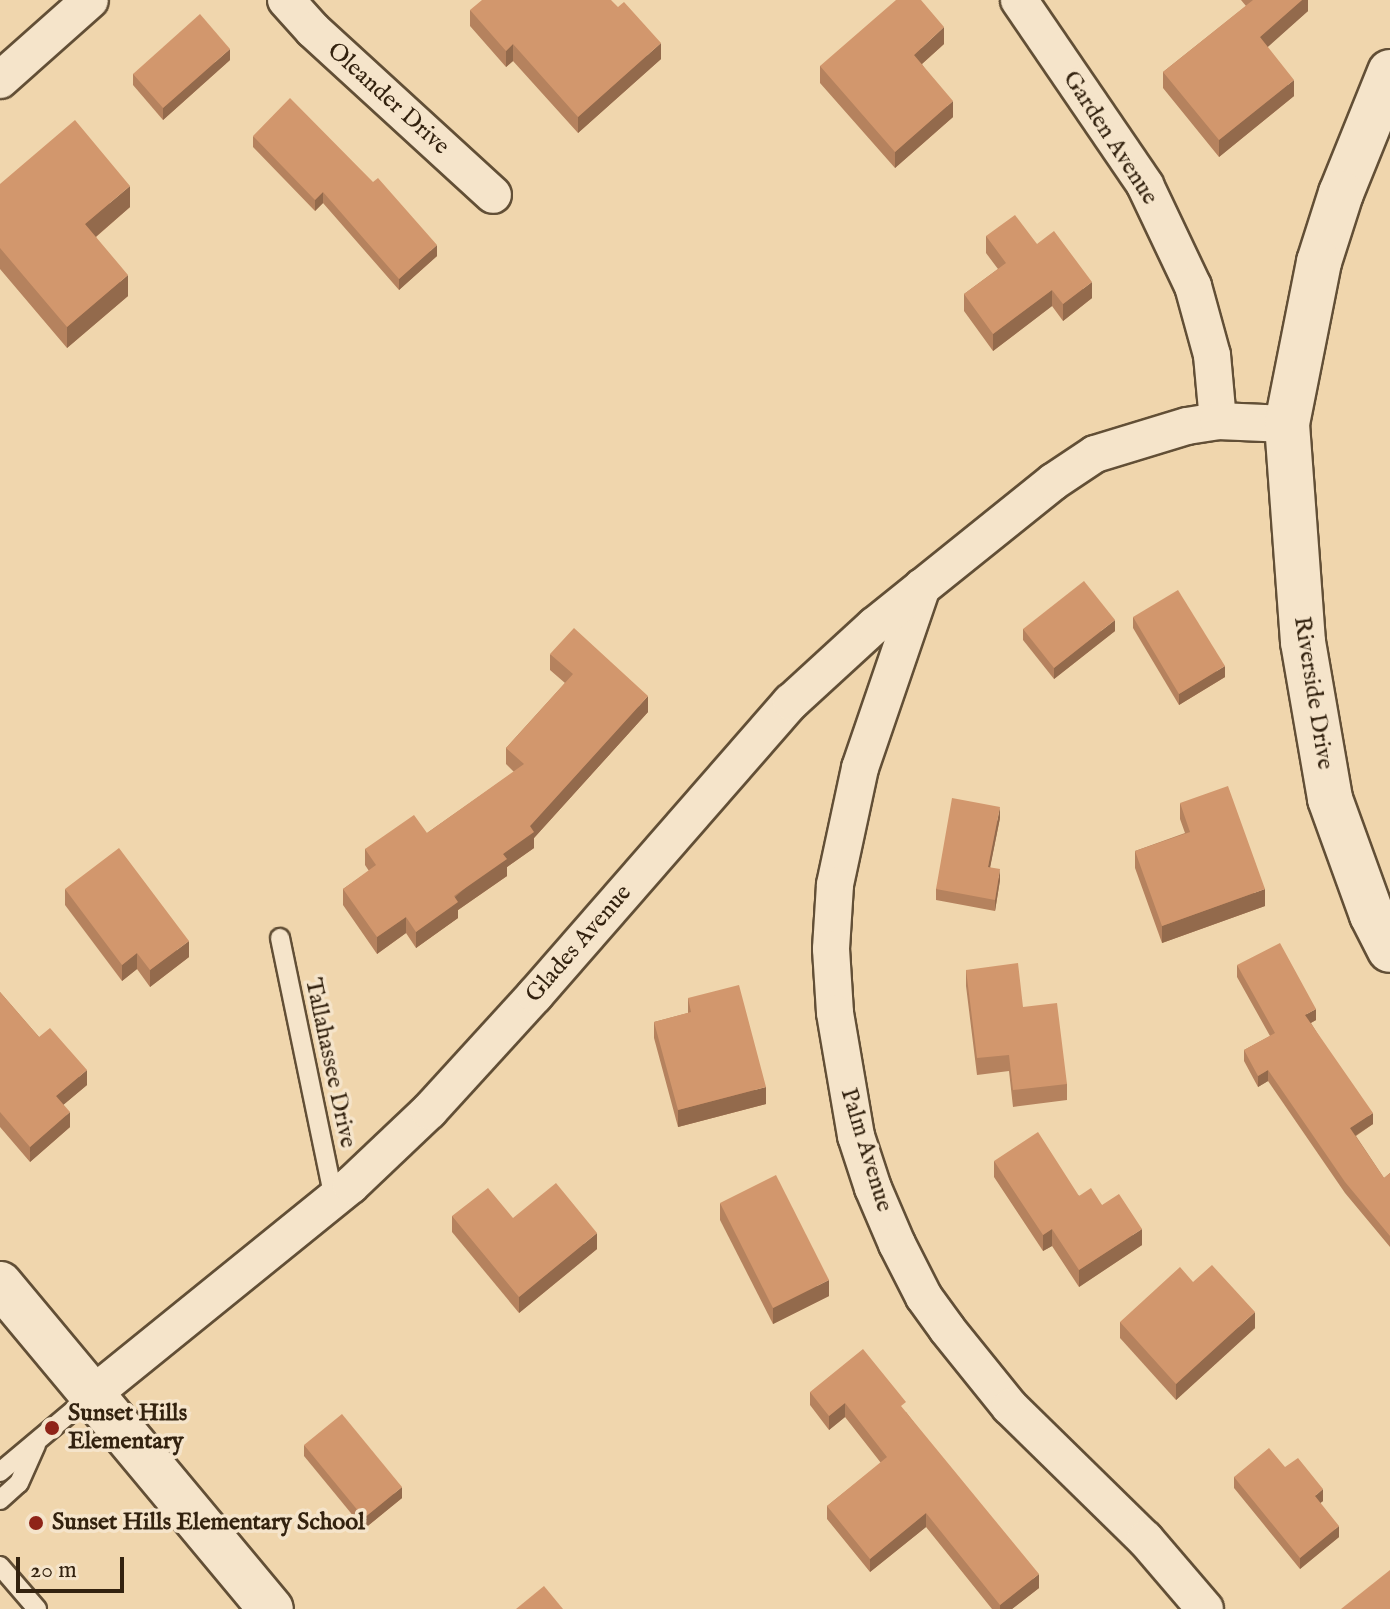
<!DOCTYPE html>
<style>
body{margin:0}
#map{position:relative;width:1390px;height:1609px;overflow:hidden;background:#f0d6ad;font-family:"IM FELL English",serif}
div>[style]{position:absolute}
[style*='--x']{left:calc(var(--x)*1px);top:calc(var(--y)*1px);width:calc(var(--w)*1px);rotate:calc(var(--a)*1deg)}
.roads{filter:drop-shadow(2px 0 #624f36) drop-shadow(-2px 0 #624f36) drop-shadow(0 2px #624f36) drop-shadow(0 -2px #624f36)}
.lane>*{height:18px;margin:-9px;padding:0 9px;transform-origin:9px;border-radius:9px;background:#f5e4ca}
.street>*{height:36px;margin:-18px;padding:0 18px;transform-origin:18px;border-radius:18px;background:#f5e4ca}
.secondary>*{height:44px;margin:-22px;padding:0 22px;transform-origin:22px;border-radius:22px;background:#f5e4ca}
.wall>*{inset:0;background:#b5825e}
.shaded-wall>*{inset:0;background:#936a4c}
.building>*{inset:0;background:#d2976d}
.dots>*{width:22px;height:22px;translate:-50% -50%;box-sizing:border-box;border:4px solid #f5e4ca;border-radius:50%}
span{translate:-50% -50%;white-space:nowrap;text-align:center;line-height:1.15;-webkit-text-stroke:7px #f5e4ca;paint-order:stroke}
.street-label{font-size:24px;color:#33220f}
.poi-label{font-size:24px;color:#33220f;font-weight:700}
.left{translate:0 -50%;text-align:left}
.scale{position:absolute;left:16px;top:1557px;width:108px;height:36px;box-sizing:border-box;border:4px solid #33220f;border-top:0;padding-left:10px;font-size:24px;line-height:28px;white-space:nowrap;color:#33220f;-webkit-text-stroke:6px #f5e4ca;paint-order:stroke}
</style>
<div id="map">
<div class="roads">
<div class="lane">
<div style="--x:280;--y:938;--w:266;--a:78.3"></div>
<div style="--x:0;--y:1472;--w:121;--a:-40"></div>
<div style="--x:0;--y:1500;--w:25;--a:-42"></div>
<div style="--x:19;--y:1483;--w:42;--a:-65.9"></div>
<div style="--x:0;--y:1566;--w:57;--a:49.3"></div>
</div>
<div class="street">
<div style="--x:286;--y:0;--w:40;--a:48"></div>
<div style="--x:313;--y:30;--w:244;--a:42.5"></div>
<div style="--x:1019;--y:0;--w:224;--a:55.7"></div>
<div style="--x:1145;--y:185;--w:112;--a:64.6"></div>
<div style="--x:1193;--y:286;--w:72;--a:74.6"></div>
<div style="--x:1212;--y:355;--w:66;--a:84.8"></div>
<div style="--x:0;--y:80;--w:120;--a:-41.6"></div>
<div style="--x:922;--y:587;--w:191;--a:108.9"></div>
<div style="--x:860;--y:768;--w:120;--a:102.1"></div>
<div style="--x:835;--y:885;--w:64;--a:93.6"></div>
<div style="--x:831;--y:949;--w:64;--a:86.4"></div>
<div style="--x:835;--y:1013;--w:125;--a:80.3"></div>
<div style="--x:856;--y:1136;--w:55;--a:71.9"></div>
<div style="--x:873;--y:1188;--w:61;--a:66.8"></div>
<div style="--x:897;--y:1244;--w:59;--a:63"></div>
<div style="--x:924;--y:1297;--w:39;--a:54"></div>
<div style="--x:947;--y:1329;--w:100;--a:51.1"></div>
<div style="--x:1010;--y:1407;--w:189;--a:44.4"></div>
<div style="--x:1145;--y:1539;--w:92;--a:49.4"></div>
<div style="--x:93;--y:1394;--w:332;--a:-39"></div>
<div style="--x:351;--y:1185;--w:108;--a:-43.5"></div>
<div style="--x:429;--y:1111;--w:157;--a:-47.6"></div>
<div style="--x:535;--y:995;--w:389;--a:-48.9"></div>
<div style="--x:791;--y:702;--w:113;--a:-42.5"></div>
<div style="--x:874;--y:626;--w:230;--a:-38.8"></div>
<div style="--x:1053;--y:482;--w:50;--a:-33.7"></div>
<div style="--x:1095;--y:454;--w:96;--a:-16.9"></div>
<div style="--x:1187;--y:426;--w:31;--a:-9"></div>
<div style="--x:1218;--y:421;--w:69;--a:2.5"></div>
</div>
<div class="secondary">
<div style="--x:1390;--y:72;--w:131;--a:112"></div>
<div style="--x:1341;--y:193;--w:72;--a:107.7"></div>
<div style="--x:1319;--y:262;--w:165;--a:101.2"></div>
<div style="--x:1287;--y:424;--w:219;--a:85.8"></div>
<div style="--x:1303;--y:642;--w:159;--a:80.2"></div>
<div style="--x:1330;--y:799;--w:123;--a:70.1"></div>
<div style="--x:1372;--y:915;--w:39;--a:63"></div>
<div style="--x:0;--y:1284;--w:423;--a:50.2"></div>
</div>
</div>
<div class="wall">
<div style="clip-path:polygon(1241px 0,1308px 0,1308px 11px,1267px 47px,1294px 96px,1219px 157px,1163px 88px,1163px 72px,1246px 6px)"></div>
<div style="clip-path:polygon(470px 10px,661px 59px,578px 133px,513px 61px,506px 67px,470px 26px)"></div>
<div style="clip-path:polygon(944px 44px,922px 64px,953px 117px,895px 168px,820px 83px,820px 66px)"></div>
<div style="clip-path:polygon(230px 60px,163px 120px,133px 85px,133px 74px)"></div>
<div style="clip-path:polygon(253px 136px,437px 256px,399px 290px,323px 203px,315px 211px,253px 147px)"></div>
<div style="clip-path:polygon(0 184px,130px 207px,96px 237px,128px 296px,67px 348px,0 269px)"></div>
<div style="clip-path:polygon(986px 236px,1037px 244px,1092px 298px,1063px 321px,1052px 306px,993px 351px,964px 311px,964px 294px,998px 269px,986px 253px)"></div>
<div style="clip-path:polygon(1133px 617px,1225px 677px,1179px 705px,1133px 628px)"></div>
<div style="clip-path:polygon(1023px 629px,1115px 631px,1054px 679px,1023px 640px)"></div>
<div style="clip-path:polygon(550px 654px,648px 712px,534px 838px,534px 848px,507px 867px,507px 876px,458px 910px,458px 918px,416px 948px,406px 933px,377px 954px,343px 905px,343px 889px,369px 871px,365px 865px,365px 849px,427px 833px,514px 772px,506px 764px,506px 748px,565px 683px,550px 670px)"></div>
<div style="clip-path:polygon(1180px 803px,1265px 906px,1162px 943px,1135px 868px,1135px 851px,1185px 833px,1180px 819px)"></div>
<div style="clip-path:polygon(1000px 818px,990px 867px,1000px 880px,995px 911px,936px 900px,936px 889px)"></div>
<div style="clip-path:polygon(65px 889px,189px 957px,150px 987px,137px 969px,122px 981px,65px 905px)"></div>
<div style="clip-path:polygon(1237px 965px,1316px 1020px,1311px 1023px,1373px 1124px,1356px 1136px,1384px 1178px,1390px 1173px,1390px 1247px,1345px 1193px,1268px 1081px,1258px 1087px,1244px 1061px,1244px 1050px,1270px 1036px,1237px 977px)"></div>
<div style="clip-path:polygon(966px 970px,1023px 1007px,1067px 1084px,1067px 1100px,1013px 1107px,1009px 1071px,977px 1075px,966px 986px)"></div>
<div style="clip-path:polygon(0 992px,39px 1037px,87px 1085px,63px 1105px,70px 1127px,30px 1162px,0 1127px)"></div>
<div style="clip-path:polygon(688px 998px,766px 1104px,678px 1127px,654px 1038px,654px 1022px,688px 1013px)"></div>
<div style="clip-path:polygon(994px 1161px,1102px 1205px,1142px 1245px,1079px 1287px,1052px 1246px,1043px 1251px,994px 1177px)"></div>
<div style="clip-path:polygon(720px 1203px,829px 1296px,773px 1324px,720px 1220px)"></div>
<div style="clip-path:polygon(452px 1216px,513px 1218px,597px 1249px,519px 1313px,452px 1232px)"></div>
<div style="clip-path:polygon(1120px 1322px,1255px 1328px,1176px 1400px,1120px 1338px)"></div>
<div style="clip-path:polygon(810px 1392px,906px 1412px,1039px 1588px,1012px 1609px,992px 1609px,926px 1527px,870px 1572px,827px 1519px,827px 1506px,881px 1463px,845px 1417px,829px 1430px,810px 1405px)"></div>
<div style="clip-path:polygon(304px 1445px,402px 1498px,364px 1529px,304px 1456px)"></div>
<div style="clip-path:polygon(1285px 1467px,1323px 1501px,1320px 1503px,1339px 1537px,1300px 1569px,1234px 1488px,1234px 1477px)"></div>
</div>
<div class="shaded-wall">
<div style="clip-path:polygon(1302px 0,1308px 0,1308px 11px,1260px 54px,1260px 37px)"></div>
<div style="clip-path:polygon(944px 27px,944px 44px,914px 71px,914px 55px)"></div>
<div style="clip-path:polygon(661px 43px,661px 59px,578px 133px,578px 117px)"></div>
<div style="clip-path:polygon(513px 44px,513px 61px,506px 67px,506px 51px)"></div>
<div style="clip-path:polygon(230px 49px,230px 60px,163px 120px,163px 108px)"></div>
<div style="clip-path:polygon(1294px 80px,1294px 96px,1219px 157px,1219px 140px)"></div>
<div style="clip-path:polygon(953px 101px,953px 117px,895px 168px,895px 152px)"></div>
<div style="clip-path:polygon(130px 186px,130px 207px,85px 246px,85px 224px)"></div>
<div style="clip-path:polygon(323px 192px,323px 203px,315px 211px,315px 200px)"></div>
<div style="clip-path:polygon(437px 245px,437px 256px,399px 290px,399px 279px)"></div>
<div style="clip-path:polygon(128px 275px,128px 296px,67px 348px,67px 327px)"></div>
<div style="clip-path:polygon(1092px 282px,1092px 298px,1063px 321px,1063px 304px)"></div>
<div style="clip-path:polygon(1052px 290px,1052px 306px,993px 351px,993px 334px)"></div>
<div style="clip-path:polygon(1115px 620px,1115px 631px,1054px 679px,1054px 668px)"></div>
<div style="clip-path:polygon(1225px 666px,1225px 677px,1179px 705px,1179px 694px)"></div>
<div style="clip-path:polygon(648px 696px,648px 712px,534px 838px,534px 848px,507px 867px,507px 876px,458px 910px,458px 918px,416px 948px,416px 932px,503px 854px,530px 826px)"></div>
<div style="clip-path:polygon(1000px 807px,1000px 818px,988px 878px,988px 867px)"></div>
<div style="clip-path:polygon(1000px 869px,1000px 880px,995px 911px,995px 900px)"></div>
<div style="clip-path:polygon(1265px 889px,1265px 906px,1162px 943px,1162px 926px)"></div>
<div style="clip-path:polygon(406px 917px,406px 933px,377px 954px,377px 937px)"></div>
<div style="clip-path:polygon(189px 941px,189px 957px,150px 987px,150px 970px)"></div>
<div style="clip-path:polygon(137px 953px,137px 969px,122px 981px,122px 965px)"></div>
<div style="clip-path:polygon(1316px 1009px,1316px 1020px,1305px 1026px,1305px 1015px)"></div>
<div style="clip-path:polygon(87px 1070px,87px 1085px,56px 1111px,56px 1096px)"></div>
<div style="clip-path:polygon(1268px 1070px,1268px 1081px,1258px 1087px,1258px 1076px)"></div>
<div style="clip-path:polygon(766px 1087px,766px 1104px,678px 1127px,678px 1110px)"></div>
<div style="clip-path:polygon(70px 1112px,70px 1127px,30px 1162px,30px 1147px)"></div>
<div style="clip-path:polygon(1373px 1113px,1373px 1124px,1350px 1139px,1350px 1128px)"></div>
<div style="clip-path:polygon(1052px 1229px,1052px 1246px,1043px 1251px,1043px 1235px)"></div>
<div style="clip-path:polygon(1142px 1229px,1142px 1245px,1079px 1287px,1079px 1270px)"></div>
<div style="clip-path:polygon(597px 1233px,597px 1249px,519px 1313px,519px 1297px)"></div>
<div style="clip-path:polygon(829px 1280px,829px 1296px,773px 1324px,773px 1308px)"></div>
<div style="clip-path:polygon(1255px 1312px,1255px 1328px,1176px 1400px,1176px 1384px)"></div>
<div style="clip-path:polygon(845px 1403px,845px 1417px,829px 1430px,829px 1416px)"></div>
<div style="clip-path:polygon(402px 1487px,402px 1498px,364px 1529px,364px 1518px)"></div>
<div style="clip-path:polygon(1323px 1489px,1323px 1501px,1315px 1507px,1315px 1496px)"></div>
<div style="clip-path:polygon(926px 1513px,926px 1527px,870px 1572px,870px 1559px)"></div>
<div style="clip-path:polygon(1339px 1526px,1339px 1537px,1300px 1569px,1300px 1558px)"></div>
<div style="clip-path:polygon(1039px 1574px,1039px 1588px,1012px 1609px,1000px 1609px,1000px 1605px)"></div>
</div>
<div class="building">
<div style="clip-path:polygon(482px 0,611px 0,618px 7px,624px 2px,661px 43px,578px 117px,513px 44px,506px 51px,470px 10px)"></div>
<div style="clip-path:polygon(896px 0,921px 0,944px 27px,914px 55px,953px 101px,895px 152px,820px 66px)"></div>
<div style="clip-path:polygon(1253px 0,1302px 0,1260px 37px,1294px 80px,1219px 140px,1163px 72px)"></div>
<div style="clip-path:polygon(200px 14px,230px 49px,163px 108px,133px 74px)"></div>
<div style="clip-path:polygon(290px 98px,373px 182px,378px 178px,437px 245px,399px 279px,323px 192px,315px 200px,253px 136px)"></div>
<div style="clip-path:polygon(75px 120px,130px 186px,85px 224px,128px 275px,67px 327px,0 248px,0 184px)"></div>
<div style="clip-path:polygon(1015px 215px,1037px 244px,1054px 231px,1092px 282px,1063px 304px,1052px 290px,993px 334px,964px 294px,1006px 263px,986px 236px)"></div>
<div style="clip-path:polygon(1084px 581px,1115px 620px,1054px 668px,1023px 629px)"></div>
<div style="clip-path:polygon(1178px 590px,1225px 666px,1179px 694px,1133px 617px)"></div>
<div style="clip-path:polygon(574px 628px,648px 696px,530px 826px,534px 832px,503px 854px,507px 859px,454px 896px,458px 902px,416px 932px,406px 917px,377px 937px,343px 889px,376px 865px,365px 849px,414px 815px,427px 833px,524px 764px,506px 748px,573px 674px,550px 654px)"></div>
<div style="clip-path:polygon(1228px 786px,1265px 889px,1162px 926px,1135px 851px,1190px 832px,1180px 803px)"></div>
<div style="clip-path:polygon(952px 798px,1000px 807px,988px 867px,1000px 869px,995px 900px,936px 889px)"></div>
<div style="clip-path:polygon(119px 848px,189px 941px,150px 970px,137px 953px,122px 965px,65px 889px)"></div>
<div style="clip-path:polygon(1280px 943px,1316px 1009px,1305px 1015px,1373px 1113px,1350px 1128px,1384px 1178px,1390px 1173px,1390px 1236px,1345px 1182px,1268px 1070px,1258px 1076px,1244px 1050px,1275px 1033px,1237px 965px)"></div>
<div style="clip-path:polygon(1018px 963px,1023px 1007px,1057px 1003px,1067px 1084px,1013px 1090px,1009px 1055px,977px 1058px,966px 970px)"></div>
<div style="clip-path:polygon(739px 985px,766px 1087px,678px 1110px,654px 1022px,691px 1012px,688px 998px)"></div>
<div style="clip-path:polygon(0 992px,39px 1037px,50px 1028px,87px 1070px,56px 1096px,70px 1112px,30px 1147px,0 1112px)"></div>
<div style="clip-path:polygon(1038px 1132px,1079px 1196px,1091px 1188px,1102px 1205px,1119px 1194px,1142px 1229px,1079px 1270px,1052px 1229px,1043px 1235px,994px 1161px)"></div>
<div style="clip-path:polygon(776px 1175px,829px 1280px,773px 1308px,720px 1203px)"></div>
<div style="clip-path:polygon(556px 1183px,597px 1233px,519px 1297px,452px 1216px,488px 1188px,513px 1218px)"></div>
<div style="clip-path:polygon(1212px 1265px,1255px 1312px,1176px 1384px,1120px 1322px,1180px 1267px,1193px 1282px)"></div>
<div style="clip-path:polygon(863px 1349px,906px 1402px,901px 1406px,1039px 1574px,1000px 1605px,926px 1513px,870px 1559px,827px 1506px,887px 1457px,845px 1403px,829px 1416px,810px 1392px)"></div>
<div style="clip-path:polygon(342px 1414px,402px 1487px,364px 1518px,304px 1445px)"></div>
<div style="clip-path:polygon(1269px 1448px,1285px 1467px,1298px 1458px,1323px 1489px,1315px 1496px,1339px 1526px,1300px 1558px,1234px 1477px)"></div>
<div style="clip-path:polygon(1390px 1570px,1390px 1609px,1341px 1609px)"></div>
<div style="clip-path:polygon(544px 1586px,563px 1609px,516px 1609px)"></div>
</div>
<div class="dots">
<div style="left:52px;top:1428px;background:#8f2418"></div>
<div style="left:36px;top:1523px;background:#8f2418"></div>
</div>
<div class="street-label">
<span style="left:388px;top:99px;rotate:42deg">Oleander Drive</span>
<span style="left:1110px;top:138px;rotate:57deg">Garden Avenue</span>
<span style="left:1313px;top:693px;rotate:81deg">Riverside Drive</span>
<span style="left:579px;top:944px;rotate:-49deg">Glades Avenue</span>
<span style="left:330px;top:1063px;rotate:78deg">Tallahassee Drive</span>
<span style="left:866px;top:1150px;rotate:73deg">Palm Avenue</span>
</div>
<div class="poi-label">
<span class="left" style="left:68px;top:1428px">Sunset Hills<br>Elementary</span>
<span class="left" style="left:52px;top:1523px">Sunset Hills Elementary School</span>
</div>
<div class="scale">20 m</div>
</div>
